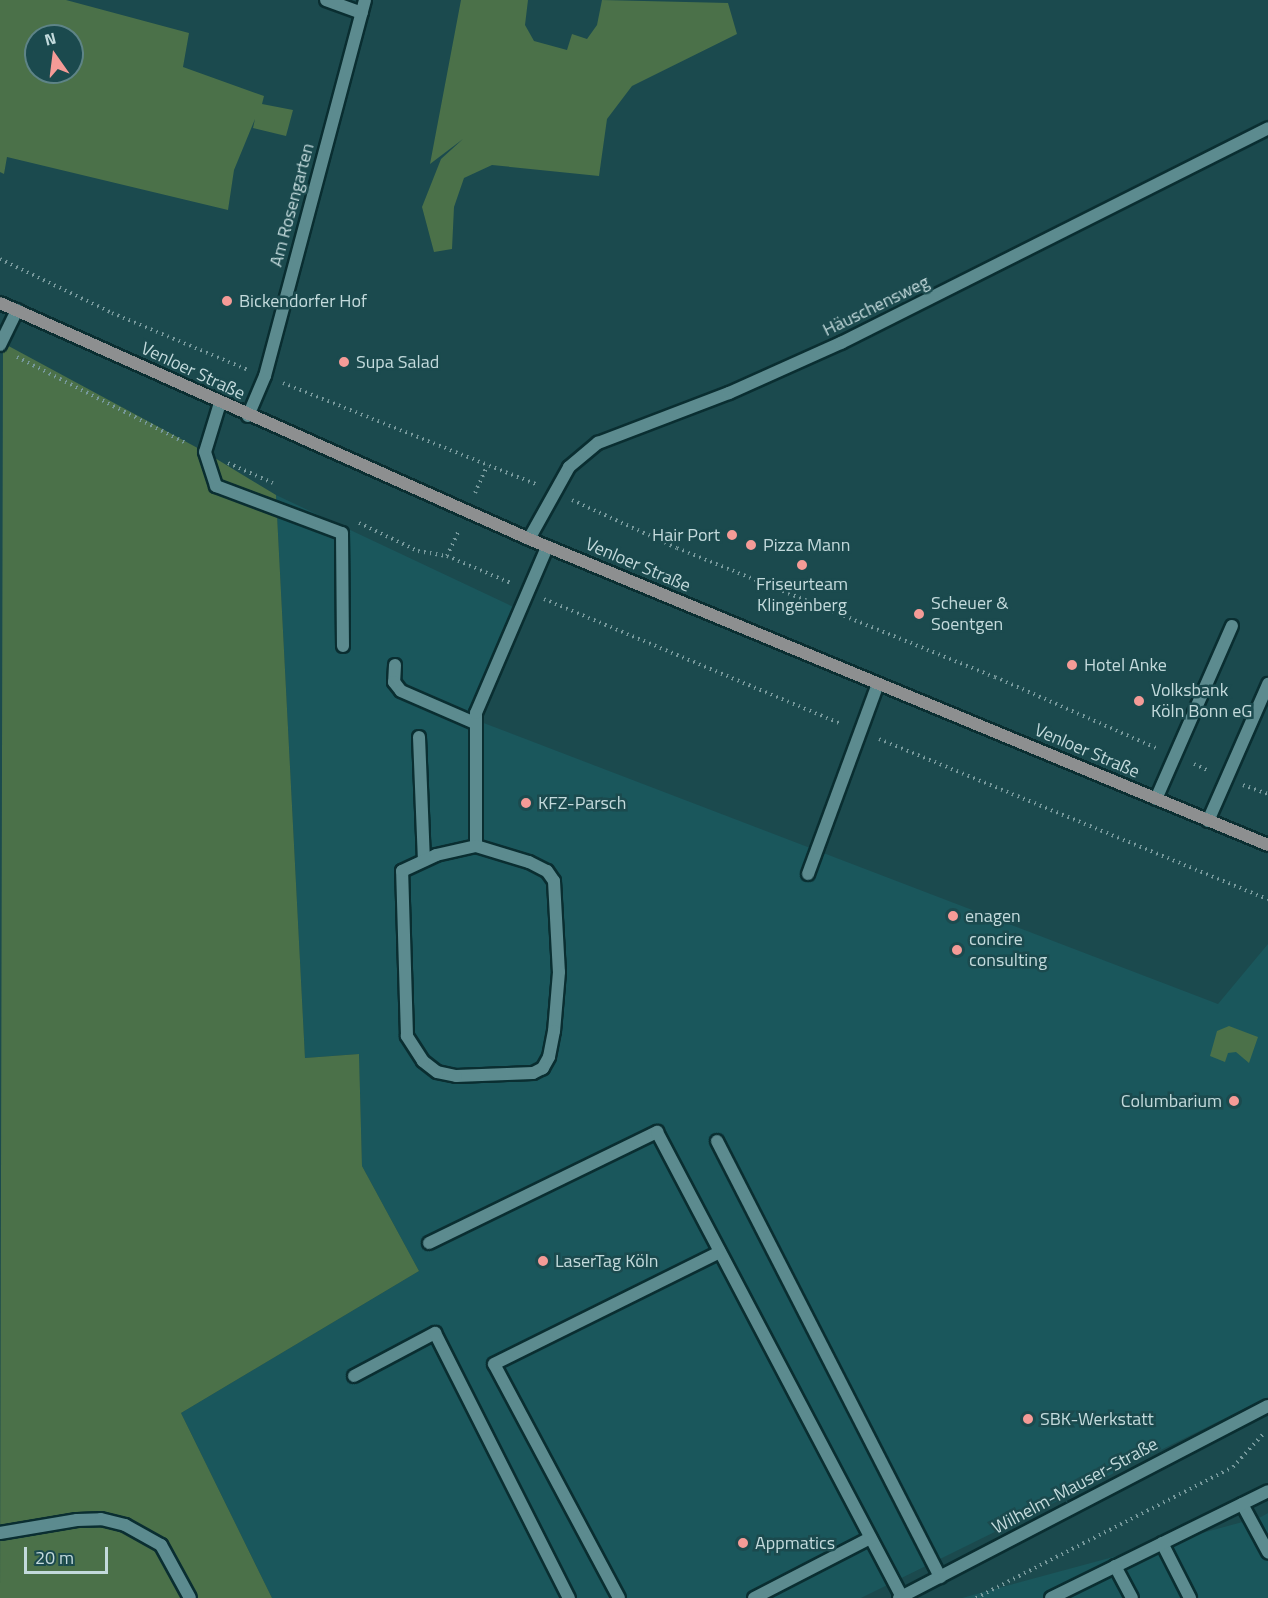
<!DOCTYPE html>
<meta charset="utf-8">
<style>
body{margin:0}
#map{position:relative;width:1268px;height:1598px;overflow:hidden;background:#1b4a4e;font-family:"Titillium Web",sans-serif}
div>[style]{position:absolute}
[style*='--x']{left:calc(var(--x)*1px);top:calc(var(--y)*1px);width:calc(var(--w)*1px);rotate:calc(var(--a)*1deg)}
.built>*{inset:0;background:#1a575c}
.green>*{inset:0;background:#4b7149}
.path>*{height:4px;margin-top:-2px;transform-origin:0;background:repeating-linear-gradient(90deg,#77999c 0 1.5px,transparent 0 6px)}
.roads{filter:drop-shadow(2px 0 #0a2e31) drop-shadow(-2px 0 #0a2e31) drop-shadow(0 2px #0a2e31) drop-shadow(0 -2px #0a2e31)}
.service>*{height:12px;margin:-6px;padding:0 6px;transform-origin:6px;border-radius:6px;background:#5c8b8f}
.minor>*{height:12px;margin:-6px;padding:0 6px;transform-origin:6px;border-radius:6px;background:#5c8b8f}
.tertiary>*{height:12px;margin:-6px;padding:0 6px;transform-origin:6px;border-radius:6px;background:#5c8b8f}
.secondary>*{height:12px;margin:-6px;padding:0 6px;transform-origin:6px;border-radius:6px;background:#8d8f90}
.dots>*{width:16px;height:16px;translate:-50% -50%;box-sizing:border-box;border:3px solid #1b4a4e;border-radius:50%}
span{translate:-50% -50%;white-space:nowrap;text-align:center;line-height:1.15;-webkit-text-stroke:5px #1b4a4e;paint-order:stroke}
.street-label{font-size:18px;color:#c3dadc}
.poi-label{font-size:18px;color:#c3dadc}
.left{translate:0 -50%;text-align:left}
.right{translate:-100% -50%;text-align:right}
.north{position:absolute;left:24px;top:24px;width:60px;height:60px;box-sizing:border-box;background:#1b4a4e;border:2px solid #5e8487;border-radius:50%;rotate:346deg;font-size:16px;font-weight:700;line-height:24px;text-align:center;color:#c3dadc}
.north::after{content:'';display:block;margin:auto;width:21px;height:27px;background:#f59b97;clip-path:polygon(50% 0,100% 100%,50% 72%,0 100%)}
.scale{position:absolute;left:24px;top:1547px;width:84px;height:27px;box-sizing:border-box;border:3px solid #c3dadc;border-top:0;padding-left:8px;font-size:18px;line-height:21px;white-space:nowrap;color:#c3dadc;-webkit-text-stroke:4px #1b4a4e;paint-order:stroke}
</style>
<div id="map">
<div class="built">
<div style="clip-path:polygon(276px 495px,522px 611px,481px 722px,1218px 1004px,1268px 944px,1268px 1397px,861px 1598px,272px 1598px,181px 1413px,419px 1271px,362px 1166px,359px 1054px,305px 1058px)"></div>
<div style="clip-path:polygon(1268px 1513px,1268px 1598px,962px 1598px,1261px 1517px)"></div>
</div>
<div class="green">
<div style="clip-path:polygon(evenodd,0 0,66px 0,189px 33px,183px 67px,264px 96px,262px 104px,293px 110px,286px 136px,253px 128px,255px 119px,234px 170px,228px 210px,7px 157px,4px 174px,0 172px,0 0,36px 36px,72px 36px,72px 72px,36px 72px,36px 36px)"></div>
<div style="clip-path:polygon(461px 0,528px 0,525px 25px,534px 41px,567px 50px,572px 34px,587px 39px,597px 25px,602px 0,728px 3px,737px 34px,632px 86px,607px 119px,599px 176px,492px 165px,464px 178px,454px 207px,452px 249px,434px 252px,422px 207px,441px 159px,463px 139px,430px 164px)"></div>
<div style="clip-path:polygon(3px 343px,205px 452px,276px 495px,305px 1058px,359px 1054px,362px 1166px,419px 1271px,181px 1413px,272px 1598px,0 1598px)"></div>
<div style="clip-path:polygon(1229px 1026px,1258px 1037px,1249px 1063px,1236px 1052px,1228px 1053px,1225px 1062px,1210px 1056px,1217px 1031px)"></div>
</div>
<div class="path">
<div style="--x:0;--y:259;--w:124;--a:25.7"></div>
<div style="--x:112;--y:313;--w:147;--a:22.7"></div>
<div style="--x:17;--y:357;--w:190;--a:27"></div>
<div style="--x:283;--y:383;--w:275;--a:21.8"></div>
<div style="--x:228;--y:463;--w:49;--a:24"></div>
<div style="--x:475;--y:493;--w:30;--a:-66"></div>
<div style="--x:572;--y:500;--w:115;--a:24.6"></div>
<div style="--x:677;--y:548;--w:343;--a:22.1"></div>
<div style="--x:995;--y:677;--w:176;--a:23.8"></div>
<div style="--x:359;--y:523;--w:65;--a:25.4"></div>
<div style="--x:418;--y:551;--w:29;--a:10"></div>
<div style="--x:447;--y:556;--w:69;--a:22.9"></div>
<div style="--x:447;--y:556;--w:29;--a:-65"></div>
<div style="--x:544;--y:599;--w:322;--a:22.8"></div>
<div style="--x:879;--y:739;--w:421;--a:22.4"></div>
<div style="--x:1194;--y:764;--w:17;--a:25"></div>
<div style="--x:1243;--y:785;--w:27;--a:20"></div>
<div style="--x:976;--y:1598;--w:288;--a:-27"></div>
<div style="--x:1233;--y:1467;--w:47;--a:-47.6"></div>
</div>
<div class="roads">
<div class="service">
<div style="--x:0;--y:345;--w:39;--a:-64"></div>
<div style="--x:220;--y:403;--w:51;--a:107"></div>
<div style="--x:205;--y:452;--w:36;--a:72"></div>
<div style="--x:216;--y:486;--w:134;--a:20.5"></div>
<div style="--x:342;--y:533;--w:113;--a:89.5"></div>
<div style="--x:395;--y:665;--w:17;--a:93"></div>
<div style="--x:394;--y:682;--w:11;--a:52"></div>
<div style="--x:401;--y:691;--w:81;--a:23.4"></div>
<div style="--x:419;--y:737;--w:122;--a:87.7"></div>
<div style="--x:1156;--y:799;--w:189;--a:-66.3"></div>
<div style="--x:476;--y:846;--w:133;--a:-90"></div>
<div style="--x:476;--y:713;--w:181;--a:-66.8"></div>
<div style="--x:808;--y:874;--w:202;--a:-69.8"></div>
<div style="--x:717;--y:1141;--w:490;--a:62.9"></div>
<div style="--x:429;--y:1243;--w:254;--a:-26"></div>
<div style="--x:657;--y:1132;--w:526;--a:62.22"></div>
<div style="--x:354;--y:1376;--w:92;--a:-28"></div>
<div style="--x:435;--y:1333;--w:297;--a:63.2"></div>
<div style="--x:1242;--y:1504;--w:55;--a:61.6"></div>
<div style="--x:0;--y:1533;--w:78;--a:-9.6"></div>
<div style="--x:77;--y:1520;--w:24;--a:-2"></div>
<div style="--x:101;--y:1519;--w:25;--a:14"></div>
<div style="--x:125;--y:1525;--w:41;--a:29.1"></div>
<div style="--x:161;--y:1545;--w:60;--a:61.3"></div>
<div style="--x:1162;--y:1543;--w:62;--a:63"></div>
<div style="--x:1115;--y:1566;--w:36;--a:62"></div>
<div style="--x:619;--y:1598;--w:265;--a:-118.1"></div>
<div style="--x:494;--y:1364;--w:252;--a:-26.4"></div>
<div style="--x:754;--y:1598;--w:131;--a:-27.3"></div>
</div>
<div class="minor">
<div style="--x:326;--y:0;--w:38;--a:20"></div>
<div style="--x:248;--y:416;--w:43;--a:-67"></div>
<div style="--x:265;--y:376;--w:389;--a:-75.1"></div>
<div style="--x:529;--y:539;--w:82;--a:-60.9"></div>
<div style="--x:569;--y:467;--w:38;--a:-40"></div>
<div style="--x:598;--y:443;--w:140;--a:-20.9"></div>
<div style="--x:729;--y:393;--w:123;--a:-24.1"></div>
<div style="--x:841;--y:343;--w:478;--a:-26.7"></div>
<div style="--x:1208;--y:821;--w:150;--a:-66.3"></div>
<div style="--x:476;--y:846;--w:55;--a:16.8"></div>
<div style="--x:529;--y:862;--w:20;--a:27"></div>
<div style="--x:547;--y:871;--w:12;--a:55"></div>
<div style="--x:554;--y:881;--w:91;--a:86.9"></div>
<div style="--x:559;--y:972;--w:59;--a:94.8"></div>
<div style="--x:554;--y:1031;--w:26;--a:101"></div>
<div style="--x:549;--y:1057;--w:13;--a:119"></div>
<div style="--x:543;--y:1068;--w:11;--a:153"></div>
<div style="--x:533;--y:1073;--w:77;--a:177.8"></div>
<div style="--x:456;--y:1076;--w:19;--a:-168"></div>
<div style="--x:437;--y:1072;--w:18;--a:-142"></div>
<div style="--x:423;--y:1061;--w:30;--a:-123"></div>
<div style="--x:407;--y:1036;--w:165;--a:-91.7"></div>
<div style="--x:402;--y:871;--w:38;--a:-25"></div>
<div style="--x:436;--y:855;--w:41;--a:-12.7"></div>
</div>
<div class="tertiary">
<div style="--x:899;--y:1598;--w:416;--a:-27.5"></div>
<div style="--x:1051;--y:1598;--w:242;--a:-26.2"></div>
</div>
<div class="secondary">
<div style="--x:0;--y:303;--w:579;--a:24.04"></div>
<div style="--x:529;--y:539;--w:800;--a:22.49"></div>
</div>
</div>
<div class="dots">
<div style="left:227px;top:301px;background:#f59b97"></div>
<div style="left:344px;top:362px;background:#f59b97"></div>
<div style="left:732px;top:535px;background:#f59b97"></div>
<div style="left:751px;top:545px;background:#f59b97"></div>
<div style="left:802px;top:565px;background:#f59b97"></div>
<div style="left:919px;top:614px;background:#f59b97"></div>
<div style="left:1072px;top:665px;background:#f59b97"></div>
<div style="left:1139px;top:701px;background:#f59b97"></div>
<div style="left:526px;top:803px;background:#f59b97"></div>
<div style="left:953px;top:916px;background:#f59b97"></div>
<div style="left:957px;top:950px;background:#f59b97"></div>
<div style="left:1234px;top:1101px;background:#f59b97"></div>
<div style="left:543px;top:1261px;background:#f59b97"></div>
<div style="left:1028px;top:1419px;background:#f59b97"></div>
<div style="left:743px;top:1543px;background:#f59b97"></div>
</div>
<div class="street-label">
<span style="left:292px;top:205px;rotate:-75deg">Am Rosengarten</span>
<span style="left:876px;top:306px;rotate:-26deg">Häuschensweg</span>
<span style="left:193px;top:371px;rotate:25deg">Venloer Straße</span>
<span style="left:638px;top:565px;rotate:23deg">Venloer Straße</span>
<span style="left:1087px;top:751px;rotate:23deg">Venloer Straße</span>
<span style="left:1075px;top:1486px;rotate:-28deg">Wilhelm-Mauser-Straße</span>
</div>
<div class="poi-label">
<span class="left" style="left:239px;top:301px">Bickendorfer Hof</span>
<span class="left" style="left:356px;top:362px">Supa Salad</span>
<span class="right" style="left:720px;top:535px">Hair Port</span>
<span class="left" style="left:763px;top:545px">Pizza Mann</span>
<span style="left:802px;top:595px">Friseurteam<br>Klingenberg</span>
<span class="left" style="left:931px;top:614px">Scheuer &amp;<br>Soentgen</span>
<span class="left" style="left:1084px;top:665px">Hotel Anke</span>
<span class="left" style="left:1151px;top:701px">Volksbank<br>Köln Bonn eG</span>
<span class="left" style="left:538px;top:803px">KFZ-Parsch</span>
<span class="left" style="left:965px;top:916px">enagen</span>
<span class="left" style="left:969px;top:950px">concire<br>consulting</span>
<span class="right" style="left:1222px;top:1101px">Columbarium</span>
<span class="left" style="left:555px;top:1261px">LaserTag Köln</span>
<span class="left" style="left:1040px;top:1419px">SBK-Werkstatt</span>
<span class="left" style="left:755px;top:1543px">Appmatics</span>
</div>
<div class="north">N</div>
<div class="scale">20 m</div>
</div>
